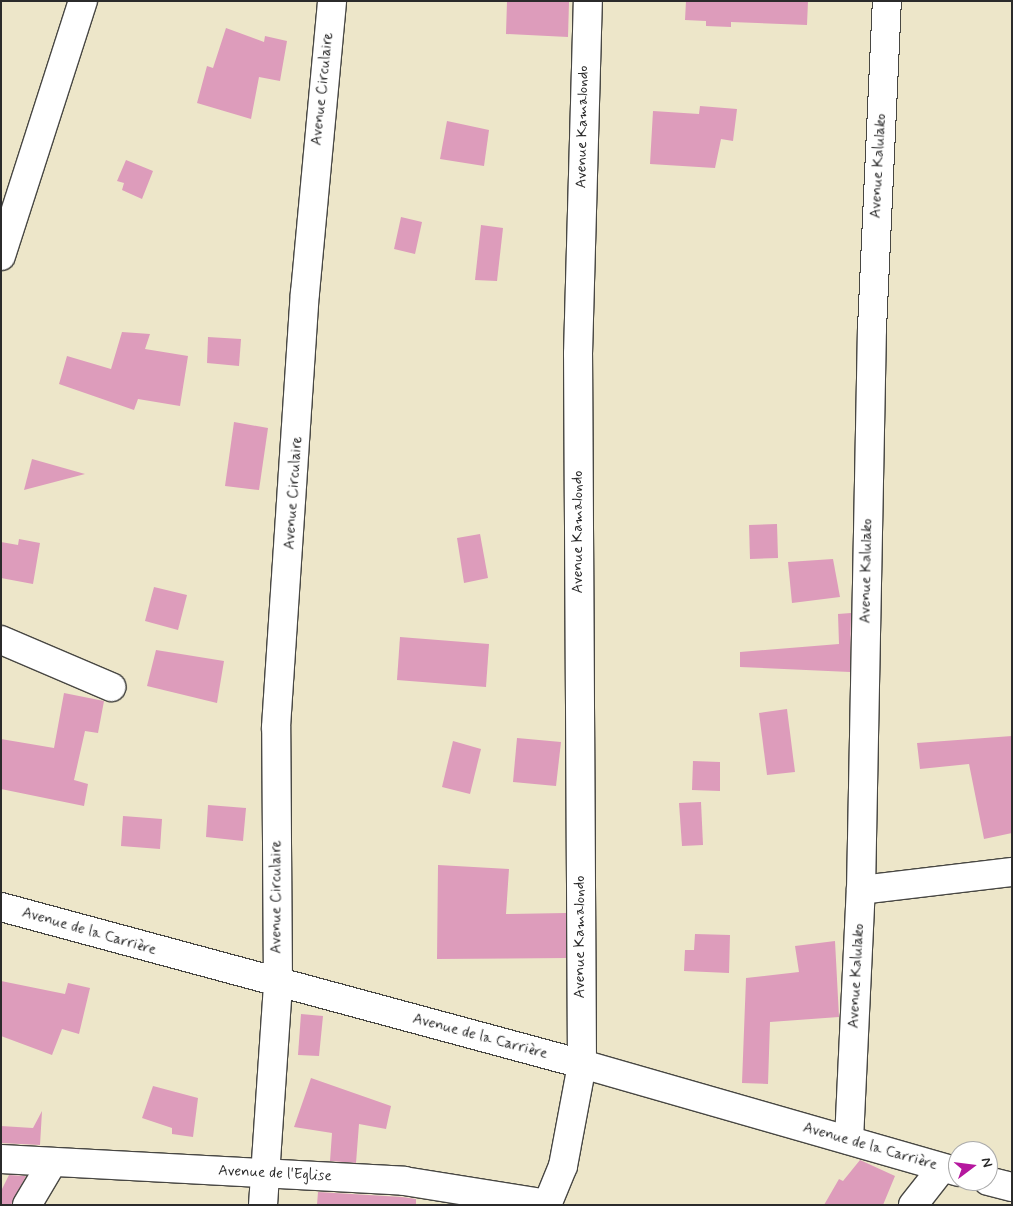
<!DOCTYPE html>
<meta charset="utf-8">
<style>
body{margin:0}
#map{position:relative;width:1013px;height:1206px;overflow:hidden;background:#ede6c9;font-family:Mynerve,sans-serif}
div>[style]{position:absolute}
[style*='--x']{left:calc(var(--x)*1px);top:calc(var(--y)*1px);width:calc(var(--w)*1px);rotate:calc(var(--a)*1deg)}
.building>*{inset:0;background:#dd9cbb}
.roads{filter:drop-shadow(1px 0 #484743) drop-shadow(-1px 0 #484743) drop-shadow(0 1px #484743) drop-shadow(0 -1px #484743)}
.minor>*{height:28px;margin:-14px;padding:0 14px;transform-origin:14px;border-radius:14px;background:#fff}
span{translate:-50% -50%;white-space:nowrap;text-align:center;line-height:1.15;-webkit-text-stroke:4.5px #fff;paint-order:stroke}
.street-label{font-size:15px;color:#2b2b2b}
.frame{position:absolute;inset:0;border:2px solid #2b2b2b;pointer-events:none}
.north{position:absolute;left:948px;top:1141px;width:50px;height:50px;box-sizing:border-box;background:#fff;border:1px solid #aaa;border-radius:50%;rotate:75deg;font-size:14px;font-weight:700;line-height:20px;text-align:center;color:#2b2b2b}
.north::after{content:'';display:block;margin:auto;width:18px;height:22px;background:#b5179e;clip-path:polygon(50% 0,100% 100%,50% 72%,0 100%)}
</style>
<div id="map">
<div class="building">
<div style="clip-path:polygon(507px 1px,569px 2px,568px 37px,506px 34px)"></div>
<div style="clip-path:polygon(686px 1px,808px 1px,807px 25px,731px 22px,731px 27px,706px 26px,706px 21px,685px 20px)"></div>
<div style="clip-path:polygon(226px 28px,264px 42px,265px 36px,287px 41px,280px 81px,259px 77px,251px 119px,197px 103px,207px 66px,213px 68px)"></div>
<div style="clip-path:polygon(700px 106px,737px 109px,733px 141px,721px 139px,715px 168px,650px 164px,653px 111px,699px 114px)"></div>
<div style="clip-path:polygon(447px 121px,489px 130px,484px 166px,440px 159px)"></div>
<div style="clip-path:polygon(126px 160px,153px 171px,142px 199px,122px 190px,124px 183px,117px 181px)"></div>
<div style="clip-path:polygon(401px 217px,422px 222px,415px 254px,394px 249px)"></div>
<div style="clip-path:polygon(481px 225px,503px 228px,497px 281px,475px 280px)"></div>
<div style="clip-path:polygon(122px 332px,150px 334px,145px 349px,188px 356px,180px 406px,138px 399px,134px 410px,59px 384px,67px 356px,111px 369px)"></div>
<div style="clip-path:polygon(208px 337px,241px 339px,239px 366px,207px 363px)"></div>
<div style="clip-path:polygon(234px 422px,268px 428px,259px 490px,225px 486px)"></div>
<div style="clip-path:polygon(32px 459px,85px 474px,24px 490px)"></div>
<div style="clip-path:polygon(777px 524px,778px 558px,750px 559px,749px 525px)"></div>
<div style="clip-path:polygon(480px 534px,488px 578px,464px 583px,457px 538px)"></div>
<div style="clip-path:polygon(19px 539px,40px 543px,33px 584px,1px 578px,1px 542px,18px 545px)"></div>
<div style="clip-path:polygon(833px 559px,840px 597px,792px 603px,788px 562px)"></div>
<div style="clip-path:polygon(154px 587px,187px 595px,178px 630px,145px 621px)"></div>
<div style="clip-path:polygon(851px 613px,850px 672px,740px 667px,740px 652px,839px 644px,838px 614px)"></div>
<div style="clip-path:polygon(400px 637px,489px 644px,486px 687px,397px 680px)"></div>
<div style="clip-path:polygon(156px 650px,224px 661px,217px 703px,147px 686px)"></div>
<div style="clip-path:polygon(64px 693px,104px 701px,98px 733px,85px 731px,74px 780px,88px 784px,84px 806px,1px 789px,1px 739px,54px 748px)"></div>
<div style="clip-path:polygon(787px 709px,795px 772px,767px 775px,759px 713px)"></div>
<div style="clip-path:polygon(1012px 736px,1012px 833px,984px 839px,969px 764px,920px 769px,917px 743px)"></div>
<div style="clip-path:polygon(517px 738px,561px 742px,556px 786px,513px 782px)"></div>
<div style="clip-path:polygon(453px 741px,481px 749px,470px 794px,442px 787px)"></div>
<div style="clip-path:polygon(693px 761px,720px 762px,720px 791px,692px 790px)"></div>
<div style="clip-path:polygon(701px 802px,703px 845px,682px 846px,679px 803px)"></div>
<div style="clip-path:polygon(208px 805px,246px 808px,243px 841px,206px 837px)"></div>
<div style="clip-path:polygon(123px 816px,162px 819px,160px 849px,121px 846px)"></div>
<div style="clip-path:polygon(438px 865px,509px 869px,506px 914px,566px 913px,566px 958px,437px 959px)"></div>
<div style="clip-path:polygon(695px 934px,730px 935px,729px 973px,684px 971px,685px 950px,694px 950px)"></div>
<div style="clip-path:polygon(835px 941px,839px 1017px,770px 1022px,768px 1084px,742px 1083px,746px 978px,799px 972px,795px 946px)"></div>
<div style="clip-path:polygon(1px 981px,65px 994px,68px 983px,90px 988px,79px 1034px,62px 1029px,52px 1055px,1px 1036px)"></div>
<div style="clip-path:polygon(301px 1014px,323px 1016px,319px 1056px,298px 1055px)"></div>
<div style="clip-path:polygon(311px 1078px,391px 1106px,386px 1129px,359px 1124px,356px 1163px,330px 1161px,332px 1133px,294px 1127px)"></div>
<div style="clip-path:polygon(153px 1086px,198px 1098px,193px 1137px,172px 1134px,172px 1128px,142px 1118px)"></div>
<div style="clip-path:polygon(42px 1111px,40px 1145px,1px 1143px,1px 1126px,33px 1128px)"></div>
<div style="clip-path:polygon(860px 1160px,895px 1176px,883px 1205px,824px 1205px,839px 1179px,843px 1181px)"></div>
<div style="clip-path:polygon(9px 1175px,26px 1176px,11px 1205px,1px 1205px,1px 1191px)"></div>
<div style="clip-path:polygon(318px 1192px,402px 1197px,416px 1199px,416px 1205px,317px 1205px)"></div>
</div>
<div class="roads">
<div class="minor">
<div style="--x:1;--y:256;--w:268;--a:-72.2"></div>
<div style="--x:1;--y:640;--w:120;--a:23.1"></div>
<div style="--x:861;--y:890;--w:152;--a:-6.8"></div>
<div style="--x:1;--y:907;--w:602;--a:15.12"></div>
<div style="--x:582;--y:1064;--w:391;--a:16"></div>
<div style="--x:849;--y:1140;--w:250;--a:-87.3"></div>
<div style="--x:861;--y:890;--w:561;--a:-88.88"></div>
<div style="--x:872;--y:329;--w:328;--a:-87.4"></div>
<div style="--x:1;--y:1159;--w:404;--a:3.1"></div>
<div style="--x:404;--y:1181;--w:146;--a:9.1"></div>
<div style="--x:988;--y:1181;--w:25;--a:14"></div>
<div style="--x:27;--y:1205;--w:49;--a:-59.2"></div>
<div style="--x:263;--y:1205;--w:221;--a:-86.1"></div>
<div style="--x:278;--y:985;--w:258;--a:-90.4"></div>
<div style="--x:276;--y:727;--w:435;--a:-86.2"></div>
<div style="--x:305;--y:293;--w:293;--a:-84.7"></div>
<div style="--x:547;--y:1205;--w:42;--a:-67.7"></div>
<div style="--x:563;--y:1166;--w:104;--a:-79.4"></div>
<div style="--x:582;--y:1064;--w:710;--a:-90.32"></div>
<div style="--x:578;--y:354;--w:353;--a:-88.4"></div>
<div style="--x:913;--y:1205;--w:47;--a:-51.9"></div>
</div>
</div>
<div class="street-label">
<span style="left:323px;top:89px;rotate:-84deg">Avenue Circulaire</span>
<span style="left:583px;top:127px;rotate:-89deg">Avenue Kamalondo</span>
<span style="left:879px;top:166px;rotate:-87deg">Avenue Kalulako</span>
<span style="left:294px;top:493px;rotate:-86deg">Avenue Circulaire</span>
<span style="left:579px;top:532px;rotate:-90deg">Avenue Kamalondo</span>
<span style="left:867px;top:571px;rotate:-89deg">Avenue Kalulako</span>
<span style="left:277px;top:897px;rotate:-90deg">Avenue Circulaire</span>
<span style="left:89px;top:932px;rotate:16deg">Avenue de la Carrière</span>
<span style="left:581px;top:937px;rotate:-90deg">Avenue Kamalondo</span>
<span style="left:857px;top:976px;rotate:-87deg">Avenue Kalulako</span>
<span style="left:480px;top:1037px;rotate:15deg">Avenue de la Carrière</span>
<span style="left:870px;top:1147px;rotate:16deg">Avenue de la Carrière</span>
<span style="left:275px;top:1174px;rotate:3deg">Avenue de l'Eglise</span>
</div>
<div class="frame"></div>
<div class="north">N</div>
</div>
